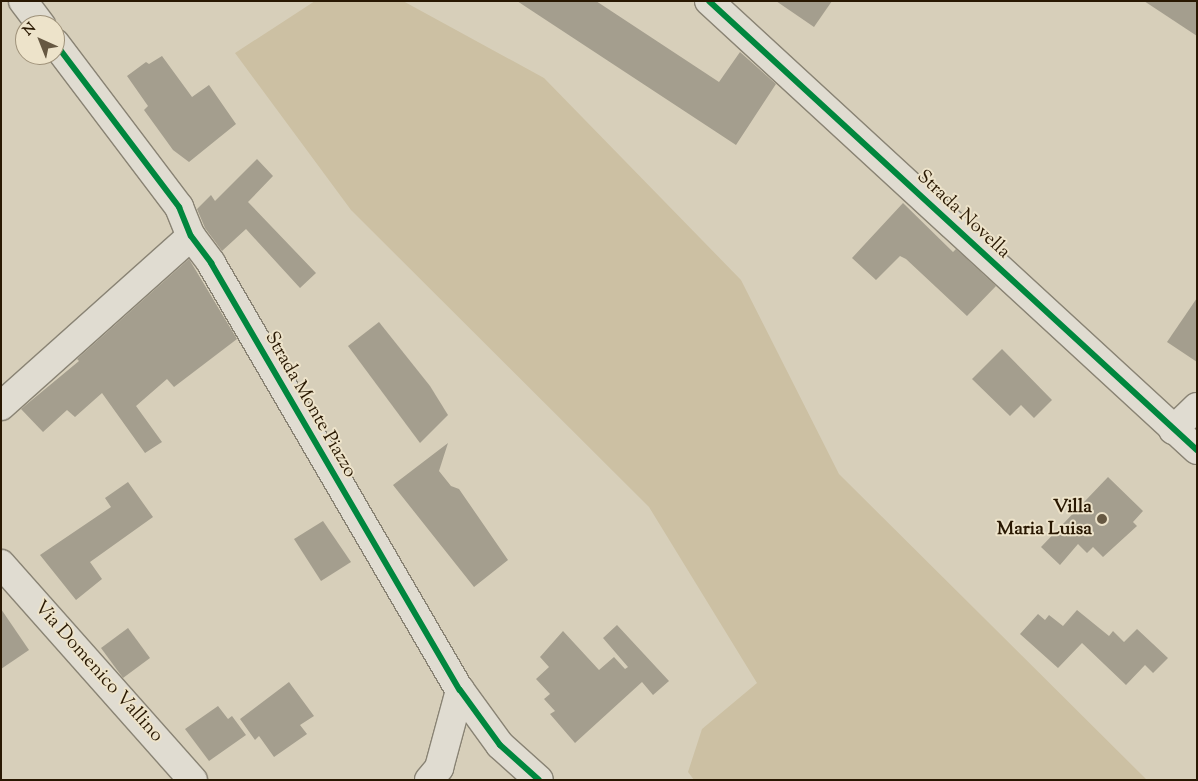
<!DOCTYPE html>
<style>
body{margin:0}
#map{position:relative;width:1198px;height:781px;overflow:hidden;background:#d7cfba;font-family:"Sorts Mill Goudy",serif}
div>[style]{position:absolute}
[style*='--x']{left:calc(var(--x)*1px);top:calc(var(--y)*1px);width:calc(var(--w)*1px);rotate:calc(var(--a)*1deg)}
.green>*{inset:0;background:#ccc0a3}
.building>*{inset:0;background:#a49e8e}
.roads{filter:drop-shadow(1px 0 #898374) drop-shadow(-1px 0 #898374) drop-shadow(0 1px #898374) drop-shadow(0 -1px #898374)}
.minor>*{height:28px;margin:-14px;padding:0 14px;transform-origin:14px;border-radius:14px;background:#e0dcd1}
.cycleway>*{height:6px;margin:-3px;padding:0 3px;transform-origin:3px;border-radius:3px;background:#00873e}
.dots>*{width:14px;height:14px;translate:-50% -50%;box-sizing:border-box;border:2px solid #ede3ca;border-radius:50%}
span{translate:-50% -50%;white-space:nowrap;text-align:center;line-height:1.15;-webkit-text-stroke:4px #ede3ca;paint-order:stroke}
.street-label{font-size:19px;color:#291802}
.poi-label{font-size:19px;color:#291802;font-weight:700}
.right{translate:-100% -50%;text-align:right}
.frame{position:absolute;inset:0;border:2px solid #291802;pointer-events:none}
.north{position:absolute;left:15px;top:15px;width:50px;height:50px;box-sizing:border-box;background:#ede3ca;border:1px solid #9f927a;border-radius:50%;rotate:316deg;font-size:14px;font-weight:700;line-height:20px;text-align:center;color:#291802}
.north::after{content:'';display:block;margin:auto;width:18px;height:22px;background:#665842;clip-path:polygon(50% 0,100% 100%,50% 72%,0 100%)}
</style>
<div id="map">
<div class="green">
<div style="clip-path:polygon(315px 1px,403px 1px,544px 78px,741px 280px,839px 474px,1147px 780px,694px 780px,688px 772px,702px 729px,757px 683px,649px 507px,351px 210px,235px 53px)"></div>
</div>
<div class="building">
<div style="clip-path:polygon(517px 1px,596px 1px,719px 82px,740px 52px,776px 84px,736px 145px)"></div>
<div style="clip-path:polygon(776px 1px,832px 1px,814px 27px)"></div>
<div style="clip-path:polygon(1144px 1px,1197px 1px,1197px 36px)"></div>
<div style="clip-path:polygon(162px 56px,192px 97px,209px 85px,236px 124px,189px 162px,173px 150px,144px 110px,148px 106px,127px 76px,146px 62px,149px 64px)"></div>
<div style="clip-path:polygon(257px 159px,273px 176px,248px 202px,316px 273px,300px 288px,246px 229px,222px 251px,205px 228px,197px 209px,211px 195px,215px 201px)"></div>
<div style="clip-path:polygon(903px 203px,953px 252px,956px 249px,996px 286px,967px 316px,906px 259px,900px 256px,876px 280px,852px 258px)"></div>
<div style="clip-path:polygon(189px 259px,237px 339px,174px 387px,167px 379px,136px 406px,162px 442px,145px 453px,102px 393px,75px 417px,67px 410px,43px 432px,21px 409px,79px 361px,77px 359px)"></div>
<div style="clip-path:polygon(1197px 298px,1197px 362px,1167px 342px)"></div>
<div style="clip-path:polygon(379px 322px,430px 386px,448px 415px,420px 443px,348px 346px)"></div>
<div style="clip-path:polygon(1002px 349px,1052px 400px,1034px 418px,1021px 405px,1010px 416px,972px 379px)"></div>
<div style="clip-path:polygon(448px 443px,439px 471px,451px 486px,459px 489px,508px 560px,474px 587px,393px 485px)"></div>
<div style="clip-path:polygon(1108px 477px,1143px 511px,1133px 522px,1137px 526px,1103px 557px,1093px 547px,1087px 553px,1078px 544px,1060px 565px,1041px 547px)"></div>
<div style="clip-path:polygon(128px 482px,153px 517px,90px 562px,102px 579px,76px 600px,40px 555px,111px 507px,105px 498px)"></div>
<div style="clip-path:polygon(323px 521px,351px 562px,321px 581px,294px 539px)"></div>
<div style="clip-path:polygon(1px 609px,29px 650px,1px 669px)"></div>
<div style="clip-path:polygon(1077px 610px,1109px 636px,1113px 631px,1124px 642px,1137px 629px,1168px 658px,1153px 673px,1145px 665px,1126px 685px,1082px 643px,1058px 668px,1020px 634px,1038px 614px,1045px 620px,1049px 615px,1063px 626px)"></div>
<div style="clip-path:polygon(617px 625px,669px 681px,653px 695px,642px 682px,575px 743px,550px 714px,555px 711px,544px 699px,550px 694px,536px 679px,549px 667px,540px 657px,563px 631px,599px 670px,614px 657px,625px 669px,628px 667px,603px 638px)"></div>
<div style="clip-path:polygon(128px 628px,150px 658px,123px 678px,101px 648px)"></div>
<div style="clip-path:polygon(289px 682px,314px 716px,300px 725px,307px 734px,274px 757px,259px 736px,255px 740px,240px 719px)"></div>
<div style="clip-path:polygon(218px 706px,228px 719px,232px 716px,246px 735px,209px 761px,185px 729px)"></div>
</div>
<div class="roads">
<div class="minor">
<div style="--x:23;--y:1;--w:30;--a:53"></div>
<div style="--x:709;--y:1;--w:663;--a:42.62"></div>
<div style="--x:55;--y:43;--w:206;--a:52.9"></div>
<div style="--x:179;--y:207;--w:31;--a:68"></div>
<div style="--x:191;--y:236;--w:34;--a:53"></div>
<div style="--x:211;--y:263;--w:494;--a:59.8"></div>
<div style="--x:460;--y:690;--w:68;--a:54"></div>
<div style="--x:500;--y:745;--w:52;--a:41.9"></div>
<div style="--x:1;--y:406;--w:255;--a:-41.8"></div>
<div style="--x:1173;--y:430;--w:33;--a:-44"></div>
<div style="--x:1;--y:564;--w:289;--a:48.4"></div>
<div style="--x:429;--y:780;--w:16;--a:-50"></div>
<div style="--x:439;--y:768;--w:81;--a:-74.9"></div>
</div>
</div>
<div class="cycleway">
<div style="--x:709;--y:1;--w:663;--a:42.62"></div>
<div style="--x:55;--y:43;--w:206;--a:52.9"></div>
<div style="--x:179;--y:207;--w:31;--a:68"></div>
<div style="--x:191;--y:236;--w:34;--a:53"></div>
<div style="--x:211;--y:263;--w:494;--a:59.8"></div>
<div style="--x:460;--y:690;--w:68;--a:54"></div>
<div style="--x:500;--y:745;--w:52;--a:41.9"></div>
</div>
<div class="dots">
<div style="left:1102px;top:519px;background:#665842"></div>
</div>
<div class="street-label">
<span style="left:963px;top:215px;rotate:43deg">Strada Novella</span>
<span style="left:310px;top:405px;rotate:60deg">Strada Monte Piazzo</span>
<span style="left:98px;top:672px;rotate:48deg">Via Domenico Vallino</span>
</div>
<div class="poi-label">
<span class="right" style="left:1092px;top:519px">Villa<br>Maria Luisa</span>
</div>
<div class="frame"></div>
<div class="north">N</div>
</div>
